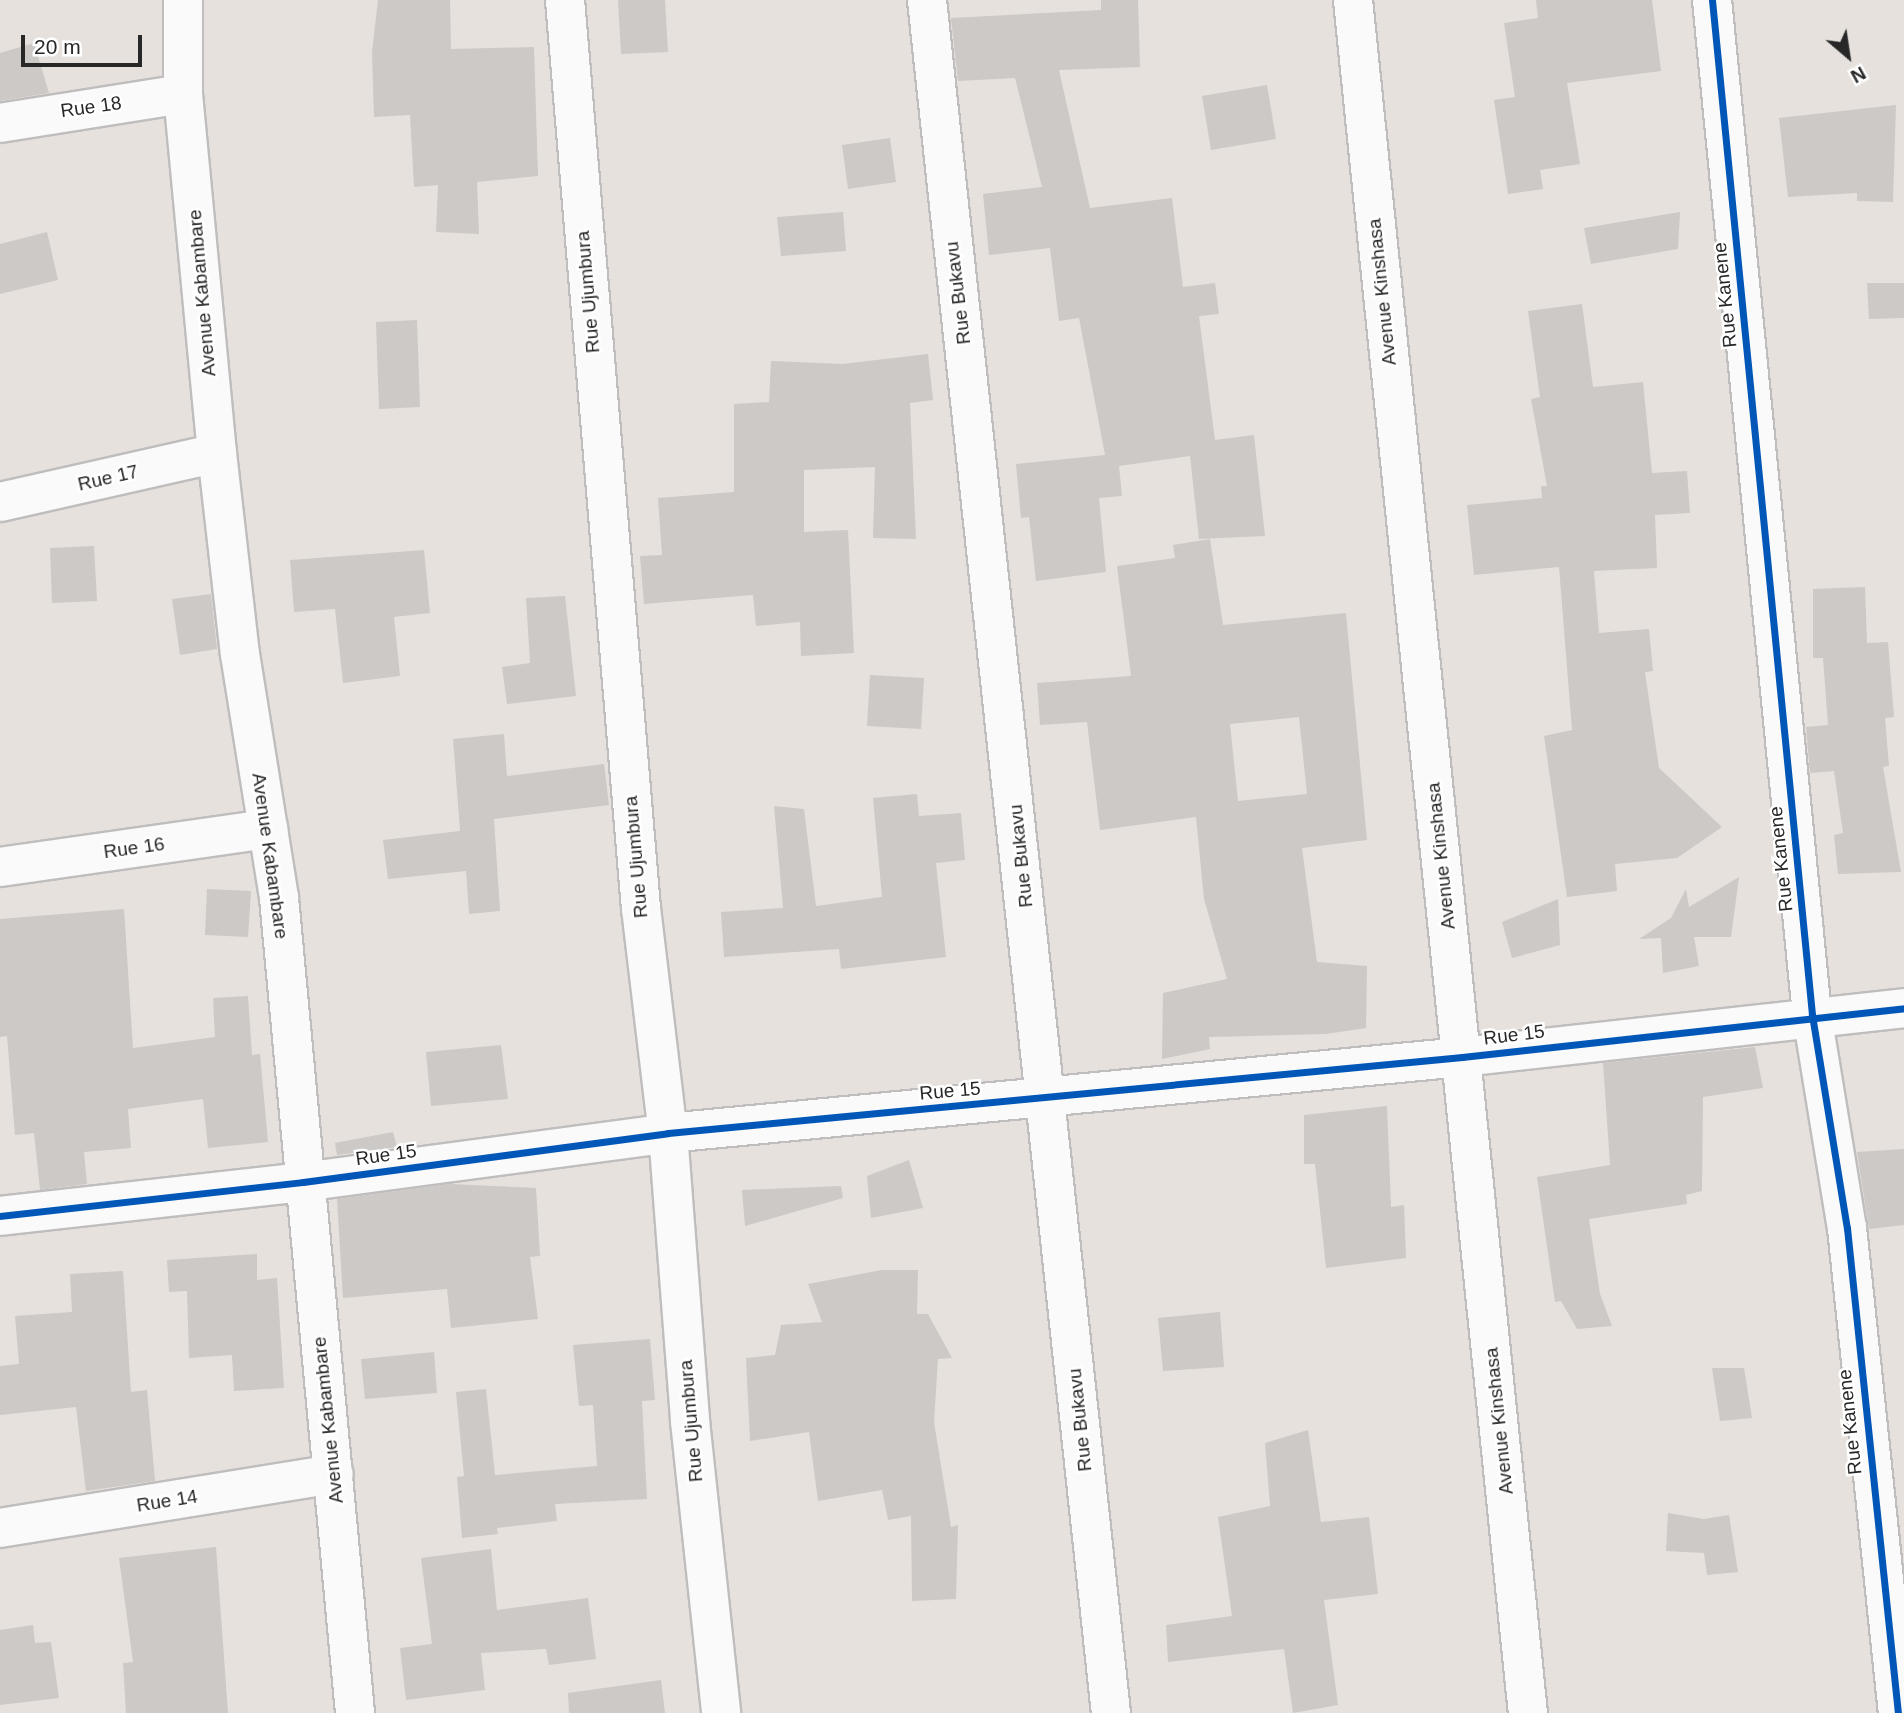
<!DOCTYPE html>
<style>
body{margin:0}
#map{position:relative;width:1904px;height:1713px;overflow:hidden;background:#e6e1dc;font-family:Helvetica,sans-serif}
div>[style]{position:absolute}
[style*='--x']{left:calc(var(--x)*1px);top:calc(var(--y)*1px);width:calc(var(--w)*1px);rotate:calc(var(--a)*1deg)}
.building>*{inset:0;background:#ccc9c6}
.roads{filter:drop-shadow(2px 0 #bfbdbd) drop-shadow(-2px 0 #bfbdbd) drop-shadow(0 2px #bfbdbd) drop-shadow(0 -2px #bfbdbd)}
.minor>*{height:38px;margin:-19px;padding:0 19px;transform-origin:19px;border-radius:19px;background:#fbfafa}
.cycleway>*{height:7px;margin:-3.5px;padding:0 3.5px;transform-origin:3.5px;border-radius:3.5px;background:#0057b8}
span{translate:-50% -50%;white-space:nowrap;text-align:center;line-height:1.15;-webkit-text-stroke:5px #fff;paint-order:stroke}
.street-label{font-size:19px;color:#272727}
.north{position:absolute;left:1813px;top:21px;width:70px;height:70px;-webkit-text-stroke:5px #fff;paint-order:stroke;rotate:151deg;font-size:19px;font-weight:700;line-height:28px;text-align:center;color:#272727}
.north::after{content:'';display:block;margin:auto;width:24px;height:32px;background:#272727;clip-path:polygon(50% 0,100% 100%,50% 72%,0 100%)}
.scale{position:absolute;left:21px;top:35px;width:121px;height:32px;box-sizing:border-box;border:4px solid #272727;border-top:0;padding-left:9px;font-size:21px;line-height:24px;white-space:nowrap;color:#272727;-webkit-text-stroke:5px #fff;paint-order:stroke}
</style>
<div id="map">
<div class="building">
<div style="clip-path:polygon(378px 0,450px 0,451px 49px,534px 47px,538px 176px,477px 182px,479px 234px,436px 232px,438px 185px,414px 187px,410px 115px,374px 117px,372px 52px)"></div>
<div style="clip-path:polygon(618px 0,665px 0,668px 52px,621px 54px)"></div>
<div style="clip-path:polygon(1101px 0,1138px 0,1140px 67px,1059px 70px,1090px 208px,1172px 198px,1183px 287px,1215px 283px,1219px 314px,1199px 316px,1215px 440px,1254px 435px,1265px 536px,1199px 539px,1190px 456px,1119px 466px,1122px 496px,1099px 498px,1106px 572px,1036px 581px,1029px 517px,1021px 518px,1016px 464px,1105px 455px,1079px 318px,1059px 321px,1050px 248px,989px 255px,983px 194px,1042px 187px,1015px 78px,958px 81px,951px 18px,1101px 10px)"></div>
<div style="clip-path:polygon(1536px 0,1652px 0,1661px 71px,1567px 83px,1580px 164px,1540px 170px,1543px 189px,1508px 194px,1494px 100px,1515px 97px,1504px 23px,1538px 18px)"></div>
<div style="clip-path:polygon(34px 43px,49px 93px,0 101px,0 53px)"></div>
<div style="clip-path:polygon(1267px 85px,1276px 139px,1211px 150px,1202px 96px)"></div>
<div style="clip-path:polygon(1896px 105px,1893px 202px,1857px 201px,1857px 193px,1788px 197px,1779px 118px)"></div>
<div style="clip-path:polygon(890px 138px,896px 182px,848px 189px,842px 145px)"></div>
<div style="clip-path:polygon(843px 212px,846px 251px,781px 256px,777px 217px)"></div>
<div style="clip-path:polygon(1680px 212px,1678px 249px,1591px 264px,1584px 228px)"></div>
<div style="clip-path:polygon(47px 232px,58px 280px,0 294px,0 244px)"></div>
<div style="clip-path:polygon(1867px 283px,1904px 283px,1904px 318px,1869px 319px)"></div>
<div style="clip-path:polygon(1582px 304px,1593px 387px,1643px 382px,1652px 473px,1687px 471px,1690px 513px,1655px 515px,1657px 568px,1594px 571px,1599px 633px,1649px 629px,1653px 671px,1645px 672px,1659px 768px,1722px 827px,1677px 858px,1615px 864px,1617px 891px,1567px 897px,1544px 736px,1572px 730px,1559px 567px,1474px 575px,1467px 505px,1542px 498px,1541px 486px,1547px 486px,1531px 399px,1540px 397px,1528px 311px)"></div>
<div style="clip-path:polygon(417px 320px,420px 407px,379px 409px,376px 322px)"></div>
<div style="clip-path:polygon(928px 354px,933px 400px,910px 403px,916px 539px,873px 538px,875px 467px,804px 470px,804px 532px,848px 530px,854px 653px,801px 656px,800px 622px,756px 626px,753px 595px,644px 604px,640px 556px,662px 555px,658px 498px,734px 492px,734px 404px,769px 402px,771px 361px,842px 364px)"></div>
<div style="clip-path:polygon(evenodd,1210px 539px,1223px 625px,1346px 613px,1367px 840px,1302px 848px,1317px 962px,1367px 966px,1366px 1028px,1326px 1034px,1209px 1037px,1210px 1049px,1162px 1059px,1163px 993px,1227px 979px,1204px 899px,1196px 817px,1100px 830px,1087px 722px,1040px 725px,1037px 683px,1131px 676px,1117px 566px,1175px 558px,1173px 545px,1210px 539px,1299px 717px,1307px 794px,1238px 801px,1230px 724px,1299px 717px)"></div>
<div style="clip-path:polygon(94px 546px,97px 601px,52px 603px,50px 548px)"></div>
<div style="clip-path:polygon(424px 550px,430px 613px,394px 617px,400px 676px,343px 683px,335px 609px,294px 612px,290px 560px)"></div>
<div style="clip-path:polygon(1865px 587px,1867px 643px,1888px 642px,1894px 717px,1885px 718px,1889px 766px,1883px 767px,1901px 872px,1838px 874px,1834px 835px,1843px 833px,1834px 771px,1810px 773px,1806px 727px,1828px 725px,1823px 658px,1813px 658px,1813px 589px)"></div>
<div style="clip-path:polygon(211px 594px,217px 649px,180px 655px,172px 599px)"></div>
<div style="clip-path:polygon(565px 596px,576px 696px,507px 704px,502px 667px,530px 663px,526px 598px)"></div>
<div style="clip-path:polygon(870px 675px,924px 678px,921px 729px,867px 726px)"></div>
<div style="clip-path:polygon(504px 734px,507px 776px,604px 764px,609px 805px,494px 819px,500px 911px,469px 914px,466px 871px,388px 879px,383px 840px,460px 831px,453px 739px)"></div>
<div style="clip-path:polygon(917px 794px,919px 816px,961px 813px,965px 860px,936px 863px,946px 957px,841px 969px,839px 949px,724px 957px,721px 912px,783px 908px,774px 806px,804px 809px,816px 906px,882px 897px,873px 798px)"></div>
<div style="clip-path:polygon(1739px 877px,1731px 937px,1694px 937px,1699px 966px,1663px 973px,1661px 938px,1639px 939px,1671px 918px,1686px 889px,1689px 907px)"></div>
<div style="clip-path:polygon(207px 889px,251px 891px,248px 937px,205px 935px)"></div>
<div style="clip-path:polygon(1558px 899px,1560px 945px,1512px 958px,1502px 922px)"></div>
<div style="clip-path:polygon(124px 909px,133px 1048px,215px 1037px,213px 998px,248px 996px,252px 1055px,260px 1054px,268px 1142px,208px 1148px,203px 1099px,128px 1109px,131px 1148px,84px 1152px,87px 1184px,40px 1190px,34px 1133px,15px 1135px,7px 1036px,0 1037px,0 919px)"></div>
<div style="clip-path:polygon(501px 1045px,508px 1099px,431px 1106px,426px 1052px)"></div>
<div style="clip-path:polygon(1755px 1047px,1763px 1088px,1703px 1097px,1702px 1191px,1686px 1195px,1687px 1204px,1589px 1219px,1600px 1294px,1612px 1326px,1577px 1329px,1561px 1301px,1555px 1302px,1537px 1177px,1610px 1165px,1603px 1063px)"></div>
<div style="clip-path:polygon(1387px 1106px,1391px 1207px,1404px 1205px,1406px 1258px,1326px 1268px,1315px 1164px,1304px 1164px,1304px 1115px)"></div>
<div style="clip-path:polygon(393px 1132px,397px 1147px,337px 1155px,335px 1143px)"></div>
<div style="clip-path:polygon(1904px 1149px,1904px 1225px,1869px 1229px,1857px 1152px)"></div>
<div style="clip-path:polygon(909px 1160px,923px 1208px,871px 1218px,867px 1176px)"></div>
<div style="clip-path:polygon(450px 1184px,536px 1188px,540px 1256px,530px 1257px,538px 1319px,451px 1328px,447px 1289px,343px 1298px,337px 1199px)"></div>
<div style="clip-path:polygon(841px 1186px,843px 1198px,745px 1226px,742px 1190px)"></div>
<div style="clip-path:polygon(257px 1254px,257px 1280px,277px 1278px,284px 1388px,234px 1391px,232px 1355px,189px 1358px,187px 1291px,169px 1292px,167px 1260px)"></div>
<div style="clip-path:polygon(882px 1270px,918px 1270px,917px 1314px,928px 1314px,952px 1358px,938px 1359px,934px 1422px,951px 1527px,958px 1525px,956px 1599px,912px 1601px,911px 1516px,888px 1520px,882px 1490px,818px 1501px,809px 1432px,750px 1441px,746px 1358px,775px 1355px,781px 1325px,822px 1322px,808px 1284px)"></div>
<div style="clip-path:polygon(123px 1271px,131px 1392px,147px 1390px,155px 1481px,86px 1491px,76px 1407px,0 1415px,0 1366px,19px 1364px,15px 1316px,72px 1312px,70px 1274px)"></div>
<div style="clip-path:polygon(1220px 1312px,1224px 1367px,1163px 1371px,1158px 1318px)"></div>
<div style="clip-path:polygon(650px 1339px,655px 1400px,642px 1401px,647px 1499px,555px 1504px,557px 1521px,497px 1528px,498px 1534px,462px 1538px,457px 1477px,464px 1476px,456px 1392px,486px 1389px,495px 1475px,597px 1466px,593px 1405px,579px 1406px,573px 1345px)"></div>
<div style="clip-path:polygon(434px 1352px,437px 1393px,365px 1399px,361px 1359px)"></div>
<div style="clip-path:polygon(1712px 1368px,1744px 1368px,1752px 1418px,1720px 1421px)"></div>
<div style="clip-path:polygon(1308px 1430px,1321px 1522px,1369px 1517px,1378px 1594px,1324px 1600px,1338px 1705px,1293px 1713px,1284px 1649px,1168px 1662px,1166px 1625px,1232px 1616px,1218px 1517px,1270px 1506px,1265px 1443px)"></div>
<div style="clip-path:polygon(1668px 1513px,1704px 1519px,1729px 1515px,1738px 1572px,1707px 1575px,1704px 1553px,1666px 1551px)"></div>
<div style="clip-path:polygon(216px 1547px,228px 1713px,126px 1713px,123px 1663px,133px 1662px,119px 1558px)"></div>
<div style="clip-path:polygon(491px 1549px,497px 1610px,588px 1598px,596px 1659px,549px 1665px,546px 1649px,481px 1653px,485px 1690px,406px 1700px,400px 1648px,432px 1644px,421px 1558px)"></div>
<div style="clip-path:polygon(33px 1625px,35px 1643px,51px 1642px,59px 1698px,0 1705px,0 1630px)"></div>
<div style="clip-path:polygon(661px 1680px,665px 1713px,569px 1713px,568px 1693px)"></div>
</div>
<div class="roads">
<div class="minor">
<div style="--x:183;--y:0;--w:94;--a:90"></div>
<div style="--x:183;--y:94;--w:361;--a:84.6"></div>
<div style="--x:217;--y:453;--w:202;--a:83.5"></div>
<div style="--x:240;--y:654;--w:247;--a:80.9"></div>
<div style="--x:279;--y:898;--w:819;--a:84.67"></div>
<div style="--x:565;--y:0;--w:911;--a:85.22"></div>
<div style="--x:641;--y:908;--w:227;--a:83.2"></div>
<div style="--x:668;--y:1133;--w:289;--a:85.6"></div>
<div style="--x:690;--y:1421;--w:294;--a:83.9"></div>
<div style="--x:927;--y:0;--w:1723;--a:83.87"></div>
<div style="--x:1353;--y:0;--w:1722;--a:84.17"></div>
<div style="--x:1712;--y:0;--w:1020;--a:84.37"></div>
<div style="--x:1812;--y:1015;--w:216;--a:80.7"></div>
<div style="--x:1847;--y:1228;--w:488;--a:84"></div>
<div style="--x:0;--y:123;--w:185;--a:-9"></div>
<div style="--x:0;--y:502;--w:222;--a:-12.7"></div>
<div style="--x:0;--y:867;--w:271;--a:-8.1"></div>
<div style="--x:0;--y:1216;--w:305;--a:-6.4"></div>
<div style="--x:303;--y:1182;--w:368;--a:-7.6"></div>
<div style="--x:668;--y:1133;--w:798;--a:-5.47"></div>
<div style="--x:1462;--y:1057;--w:445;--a:-6.3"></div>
<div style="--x:0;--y:1528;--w:338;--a:-9.2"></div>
</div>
</div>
<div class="cycleway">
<div style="--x:1712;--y:0;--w:1020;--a:84.37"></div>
<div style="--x:1812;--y:1015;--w:216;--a:80.7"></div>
<div style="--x:1847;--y:1228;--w:488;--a:84"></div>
<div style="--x:0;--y:1216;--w:305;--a:-6.4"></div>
<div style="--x:303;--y:1182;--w:368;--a:-7.6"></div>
<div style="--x:668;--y:1133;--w:798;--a:-5.47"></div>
<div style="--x:1462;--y:1057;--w:445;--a:-6.3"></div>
</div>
<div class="street-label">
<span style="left:91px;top:107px;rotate:-8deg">Rue 18</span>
<span style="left:588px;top:292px;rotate:-95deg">Rue Ujumbura</span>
<span style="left:1382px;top:292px;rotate:-96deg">Avenue Kinshasa</span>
<span style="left:202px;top:293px;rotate:-95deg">Avenue Kabambare</span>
<span style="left:958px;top:293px;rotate:-97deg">Rue Bukavu</span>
<span style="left:1725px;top:295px;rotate:-96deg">Rue Kanene</span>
<span style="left:108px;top:478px;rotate:-13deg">Rue 17</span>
<span style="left:134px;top:848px;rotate:-8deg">Rue 16</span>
<span style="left:270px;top:856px;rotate:82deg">Avenue Kabambare</span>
<span style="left:1021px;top:856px;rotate:-96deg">Rue Bukavu</span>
<span style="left:1441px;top:856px;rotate:-96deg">Avenue Kinshasa</span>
<span style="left:636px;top:857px;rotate:-95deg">Rue Ujumbura</span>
<span style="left:1781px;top:859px;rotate:-96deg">Rue Kanene</span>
<span style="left:1514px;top:1035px;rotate:-7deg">Rue 15</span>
<span style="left:950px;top:1091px;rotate:-5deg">Rue 15</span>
<span style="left:386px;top:1155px;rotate:-8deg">Rue 15</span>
<span style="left:328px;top:1420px;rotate:-96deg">Avenue Kabambare</span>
<span style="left:1080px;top:1420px;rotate:-96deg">Rue Bukavu</span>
<span style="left:691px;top:1421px;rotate:-95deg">Rue Ujumbura</span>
<span style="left:1499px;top:1421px;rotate:-96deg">Avenue Kinshasa</span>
<span style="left:1850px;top:1422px;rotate:-96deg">Rue Kanene</span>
<span style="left:167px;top:1501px;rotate:-9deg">Rue 14</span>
</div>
<div class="north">N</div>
<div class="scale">20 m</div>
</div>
